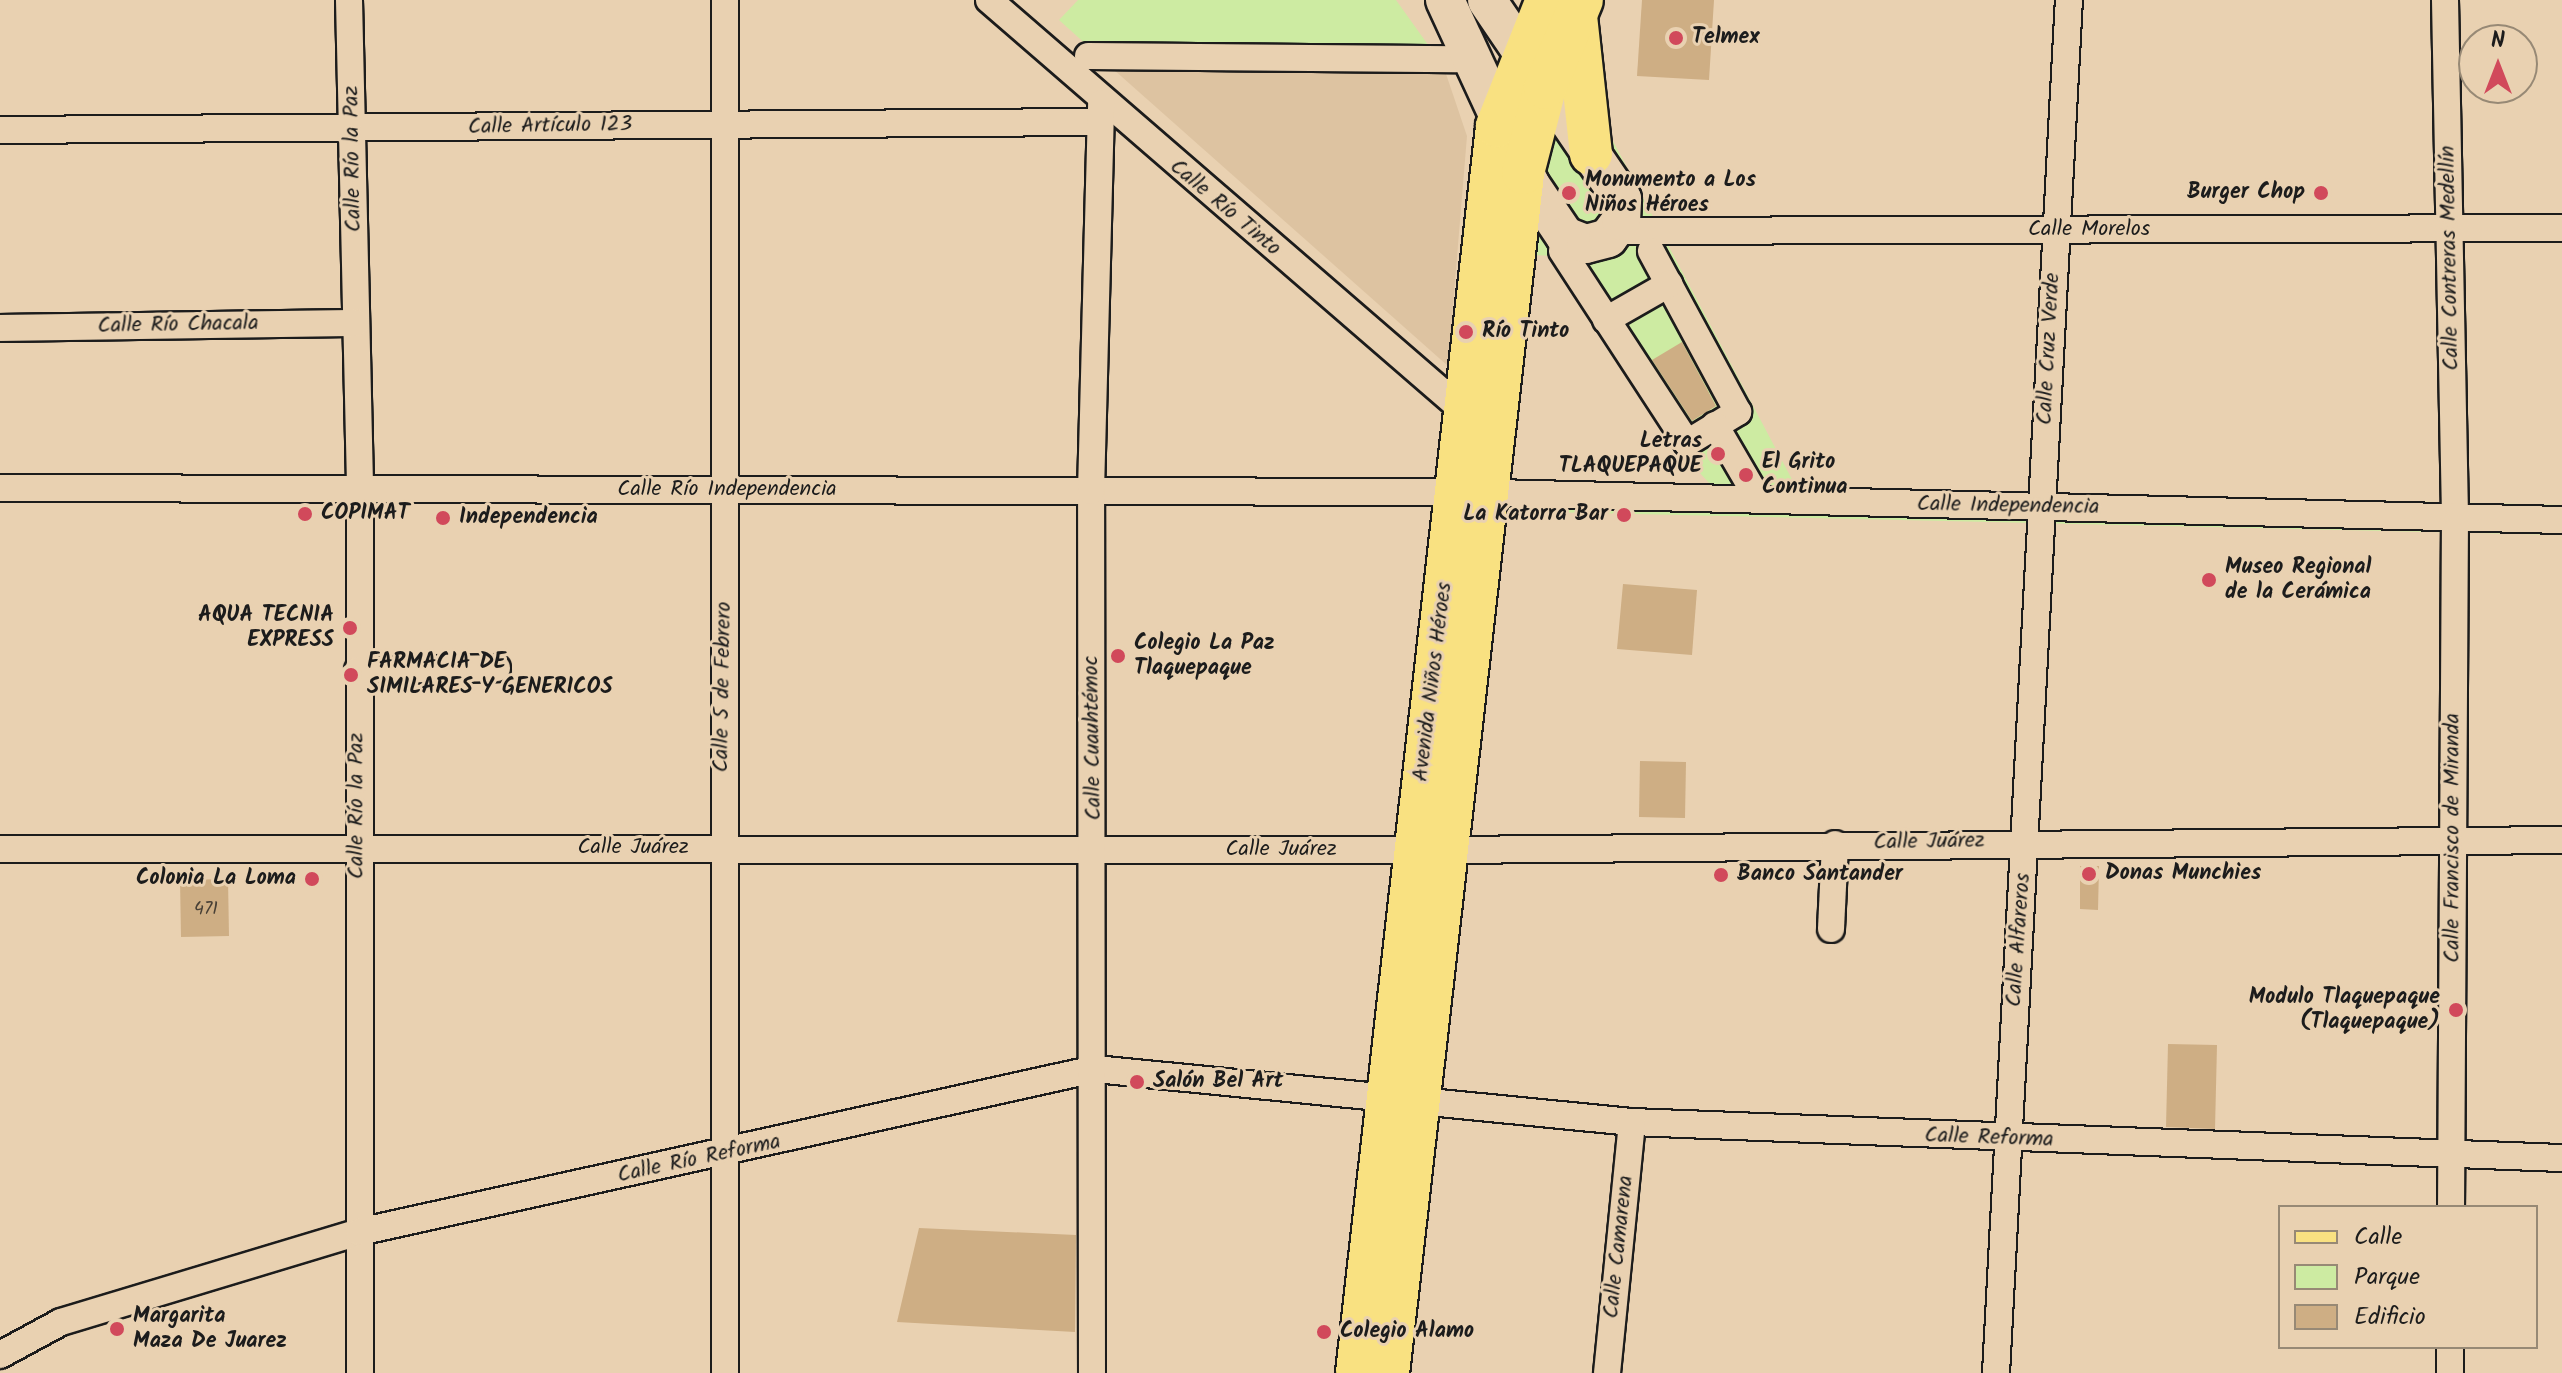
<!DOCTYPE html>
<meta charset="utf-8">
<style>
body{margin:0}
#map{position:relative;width:2562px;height:1373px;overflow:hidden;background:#e9d1b1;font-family:Kalam,sans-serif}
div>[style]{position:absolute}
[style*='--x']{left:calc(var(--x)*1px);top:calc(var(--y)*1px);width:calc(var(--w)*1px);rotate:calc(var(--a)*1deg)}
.built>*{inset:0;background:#ddc3a1}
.green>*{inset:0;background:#cdeba2}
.building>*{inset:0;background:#ceae84}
.roads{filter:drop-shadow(2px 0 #1c1c1c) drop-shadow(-2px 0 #1c1c1c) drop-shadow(0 2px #1c1c1c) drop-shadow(0 -2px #1c1c1c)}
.street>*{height:26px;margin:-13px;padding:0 13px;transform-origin:13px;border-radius:13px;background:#e9d1b1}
.secondary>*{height:38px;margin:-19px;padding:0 19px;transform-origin:19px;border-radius:19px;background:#e9d1b1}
.primary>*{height:42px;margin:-21px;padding:0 21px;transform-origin:21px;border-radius:21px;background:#f9e181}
.dots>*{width:22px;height:22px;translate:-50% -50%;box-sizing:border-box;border:4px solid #e9d1b1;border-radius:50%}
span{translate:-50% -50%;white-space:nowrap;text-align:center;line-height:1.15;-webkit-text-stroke:6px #e9d1b1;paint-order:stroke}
.number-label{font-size:18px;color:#484036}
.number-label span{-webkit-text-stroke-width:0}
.poi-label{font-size:22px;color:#1c1c1c;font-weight:700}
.left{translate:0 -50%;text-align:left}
.right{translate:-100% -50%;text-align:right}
.street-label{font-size:22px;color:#1c1c1c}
.legend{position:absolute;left:2278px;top:1205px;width:260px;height:144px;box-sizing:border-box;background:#e9d1b1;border:2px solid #978975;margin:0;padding:10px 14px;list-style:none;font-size:24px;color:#1c1c1c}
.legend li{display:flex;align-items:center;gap:16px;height:40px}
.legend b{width:40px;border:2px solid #978975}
.north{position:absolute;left:2458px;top:24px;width:80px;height:80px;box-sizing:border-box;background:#e9d1b1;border:2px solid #978975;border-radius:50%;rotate:0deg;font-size:22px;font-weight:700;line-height:32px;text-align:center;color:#1c1c1c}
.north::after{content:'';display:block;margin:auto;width:28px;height:36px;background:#d1495b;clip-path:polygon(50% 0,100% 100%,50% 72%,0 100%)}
</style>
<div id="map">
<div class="built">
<div style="clip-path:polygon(1104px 61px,1444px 68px,1467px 136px,1448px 366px)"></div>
</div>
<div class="green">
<div style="clip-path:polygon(1078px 0,1396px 0,1431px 49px,1089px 47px,1059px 20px)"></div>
<div style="clip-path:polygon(1605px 126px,1796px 487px,2562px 505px,2562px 535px,1501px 511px,1506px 480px,1711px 485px,1674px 445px,1555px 256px,1533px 255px,1550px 130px)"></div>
</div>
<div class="building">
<div style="clip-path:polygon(1642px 0,1714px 0,1709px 80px,1637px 76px)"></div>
<div style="clip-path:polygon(1682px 342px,1716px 406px,1692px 421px,1652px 360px)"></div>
<div style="clip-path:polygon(1623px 584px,1697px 590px,1692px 655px,1617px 649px)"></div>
<div style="clip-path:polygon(1640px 761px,1686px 762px,1685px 818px,1639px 817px)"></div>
<div style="clip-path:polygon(2080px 866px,2099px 866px,2098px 910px,2080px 909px)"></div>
<div style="clip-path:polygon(228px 879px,229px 936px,181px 937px,180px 880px)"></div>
<div style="clip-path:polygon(2168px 1044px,2217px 1045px,2215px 1129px,2166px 1127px)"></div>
<div style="clip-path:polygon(919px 1228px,1076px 1235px,1075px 1332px,897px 1322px)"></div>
</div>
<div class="roads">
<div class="street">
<div style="--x:349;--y:0;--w:489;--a:88.7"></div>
<div style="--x:360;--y:489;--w:884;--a:90"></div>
<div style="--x:989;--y:0;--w:628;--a:40.87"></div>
<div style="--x:2445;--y:0;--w:516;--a:88.89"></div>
<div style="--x:2455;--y:516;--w:691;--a:90.33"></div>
<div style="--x:1088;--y:56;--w:368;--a:0.5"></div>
<div style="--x:0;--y:130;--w:1099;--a:-0.42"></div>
<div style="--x:1616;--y:231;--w:946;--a:-0.18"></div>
<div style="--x:1562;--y:251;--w:229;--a:56.9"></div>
<div style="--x:1687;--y:443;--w:60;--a:-31.3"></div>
<div style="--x:1738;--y:412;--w:183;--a:-118.4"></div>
<div style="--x:1606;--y:320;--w:73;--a:-29.7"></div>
<div style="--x:0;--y:328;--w:356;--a:-0.8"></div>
<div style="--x:1715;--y:425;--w:86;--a:59.8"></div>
<div style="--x:0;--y:488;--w:1455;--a:0.16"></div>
<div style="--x:1455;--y:492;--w:1107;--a:1.45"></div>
<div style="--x:358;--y:670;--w:139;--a:-0.8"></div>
<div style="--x:0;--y:849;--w:1445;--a:0.04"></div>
<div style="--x:1445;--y:850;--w:1117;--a:-0.51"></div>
<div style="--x:1831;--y:929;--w:85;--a:-87.3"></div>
<div style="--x:0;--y:1355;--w:69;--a:-28.4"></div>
<div style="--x:61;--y:1322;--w:311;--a:-16.8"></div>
<div style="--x:359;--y:1232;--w:754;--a:-12.49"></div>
<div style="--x:1095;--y:1069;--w:540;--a:5.64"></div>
<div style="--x:1632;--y:1122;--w:931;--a:2.22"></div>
<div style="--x:725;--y:1373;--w:1373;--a:-90"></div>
<div style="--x:1092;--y:1373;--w:882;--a:-90.06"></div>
<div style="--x:1091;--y:491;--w:388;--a:-88.5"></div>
<div style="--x:1607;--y:1373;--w:252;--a:-84.3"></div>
<div style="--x:1996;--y:1373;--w:1375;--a:-86.96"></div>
<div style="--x:2450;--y:1373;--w:26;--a:-90"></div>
</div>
<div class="secondary">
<div style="--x:1445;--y:0;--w:203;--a:65.2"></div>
<div style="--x:1530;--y:184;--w:63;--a:56.1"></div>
<div style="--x:1565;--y:236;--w:22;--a:21"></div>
<div style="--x:1586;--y:244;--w:23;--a:-15"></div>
<div style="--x:1608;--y:238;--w:21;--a:-53"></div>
<div style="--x:1621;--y:221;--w:22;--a:-87"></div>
<div style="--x:1622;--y:199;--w:240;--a:-124.2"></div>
</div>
<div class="primary">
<div style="--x:1576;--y:16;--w:139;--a:83.8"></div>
<div style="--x:1357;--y:1373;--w:1255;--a:-83.59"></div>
<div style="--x:1497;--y:126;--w:136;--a:-68.4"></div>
<div style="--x:1388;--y:1373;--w:1208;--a:-83.58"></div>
<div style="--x:1523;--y:173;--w:88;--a:-75.5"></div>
<div style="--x:1545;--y:88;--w:95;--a:-67.2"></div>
</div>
</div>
<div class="dots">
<div style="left:1676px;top:38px;background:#d1495b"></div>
<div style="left:1569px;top:193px;background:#d1495b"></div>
<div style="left:2321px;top:193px;background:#d1495b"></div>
<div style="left:1466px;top:332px;background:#d1495b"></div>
<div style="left:1718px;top:454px;background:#d1495b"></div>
<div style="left:1746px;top:475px;background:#d1495b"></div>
<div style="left:305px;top:514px;background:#d1495b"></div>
<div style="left:1624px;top:515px;background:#d1495b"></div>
<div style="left:443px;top:518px;background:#d1495b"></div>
<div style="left:2209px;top:580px;background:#d1495b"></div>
<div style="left:350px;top:628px;background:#d1495b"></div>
<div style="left:1118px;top:656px;background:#d1495b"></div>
<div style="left:351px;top:675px;background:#d1495b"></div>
<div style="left:2089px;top:874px;background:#d1495b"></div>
<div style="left:1721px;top:875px;background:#d1495b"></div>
<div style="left:312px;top:879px;background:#d1495b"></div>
<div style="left:2456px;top:1010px;background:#d1495b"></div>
<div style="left:1137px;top:1082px;background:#d1495b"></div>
<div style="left:117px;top:1329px;background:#d1495b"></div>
<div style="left:1324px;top:1332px;background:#d1495b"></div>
</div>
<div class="number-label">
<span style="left:206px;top:910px">471</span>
</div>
<div class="poi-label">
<span class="left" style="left:1692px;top:38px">Telmex</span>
<span class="left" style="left:1585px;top:193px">Monumento a Los<br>Niños Héroes</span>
<span class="right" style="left:2305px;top:193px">Burger Chop</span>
<span class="left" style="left:1482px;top:332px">Río Tinto</span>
<span class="right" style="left:1702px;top:454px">Letras<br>TLAQUEPAQUE</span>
<span class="left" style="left:1762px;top:475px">El Grito<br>Continua</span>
<span class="left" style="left:321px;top:514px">COPIMAT</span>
<span class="right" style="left:1608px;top:515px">La Katorra Bar</span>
<span class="left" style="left:459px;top:518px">Independencia</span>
<span class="left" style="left:2225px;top:580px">Museo Regional<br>de la Cerámica</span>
<span class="right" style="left:334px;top:628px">AQUA TECNIA<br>EXPRESS</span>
<span class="left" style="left:1134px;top:656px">Colegio La Paz<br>Tlaquepaque</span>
<span class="left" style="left:367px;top:675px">FARMACIA DE<br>SIMILARES Y GENERICOS</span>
<span class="left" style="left:2105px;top:874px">Donas Munchies</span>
<span class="left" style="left:1737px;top:875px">Banco Santander</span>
<span class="right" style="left:296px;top:879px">Colonia La Loma</span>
<span class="right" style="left:2440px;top:1010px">Modulo Tlaquepaque<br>(Tlaquepaque)</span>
<span class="left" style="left:1153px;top:1082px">Salón Bel Art</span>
<span class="left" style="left:133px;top:1329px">Margarita<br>Maza De Juarez</span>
<span class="left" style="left:1340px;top:1332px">Colegio Alamo</span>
</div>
<div class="street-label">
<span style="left:550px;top:126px;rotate:-1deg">Calle Artículo 123</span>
<span style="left:353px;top:159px;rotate:-91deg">Calle Río la Paz</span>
<span style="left:1225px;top:208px;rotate:40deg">Calle Río Tinto</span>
<span style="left:2089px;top:230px">Calle Morelos</span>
<span style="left:2450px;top:258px;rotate:-91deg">Calle Contreras Medellín</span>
<span style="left:178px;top:325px;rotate:-1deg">Calle Río Chacala</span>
<span style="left:2049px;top:349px;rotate:-87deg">Calle Cruz Verde</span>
<span style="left:727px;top:490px">Calle Río Independencia</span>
<span style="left:2008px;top:506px;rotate:1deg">Calle Independencia</span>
<span style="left:1433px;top:682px;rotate:-83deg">Avenida Niños Héroes</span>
<span style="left:723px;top:687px;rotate:-89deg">Calle 5 de Febrero</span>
<span style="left:1093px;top:738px;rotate:-91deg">Calle Cuauhtémoc</span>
<span style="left:357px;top:806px;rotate:-90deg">Calle Río la Paz</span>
<span style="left:2453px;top:838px;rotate:-90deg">Calle Francisco de Miranda</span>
<span style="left:1929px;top:842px;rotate:-1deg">Calle Juárez</span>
<span style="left:633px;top:848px">Calle Juárez</span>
<span style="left:1281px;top:850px">Calle Juárez</span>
<span style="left:2019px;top:940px;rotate:-86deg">Calle Alfareros</span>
<span style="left:1989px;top:1138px;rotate:2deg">Calle Reforma</span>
<span style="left:699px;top:1159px;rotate:-12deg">Calle Río Reforma</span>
<span style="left:1619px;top:1247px;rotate:-84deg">Calle Camarena</span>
</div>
<ul class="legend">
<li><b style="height:10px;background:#f9e181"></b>Calle</li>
<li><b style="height:22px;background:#cdeba2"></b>Parque</li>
<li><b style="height:22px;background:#ceae84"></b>Edificio</li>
</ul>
<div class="north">N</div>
</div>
